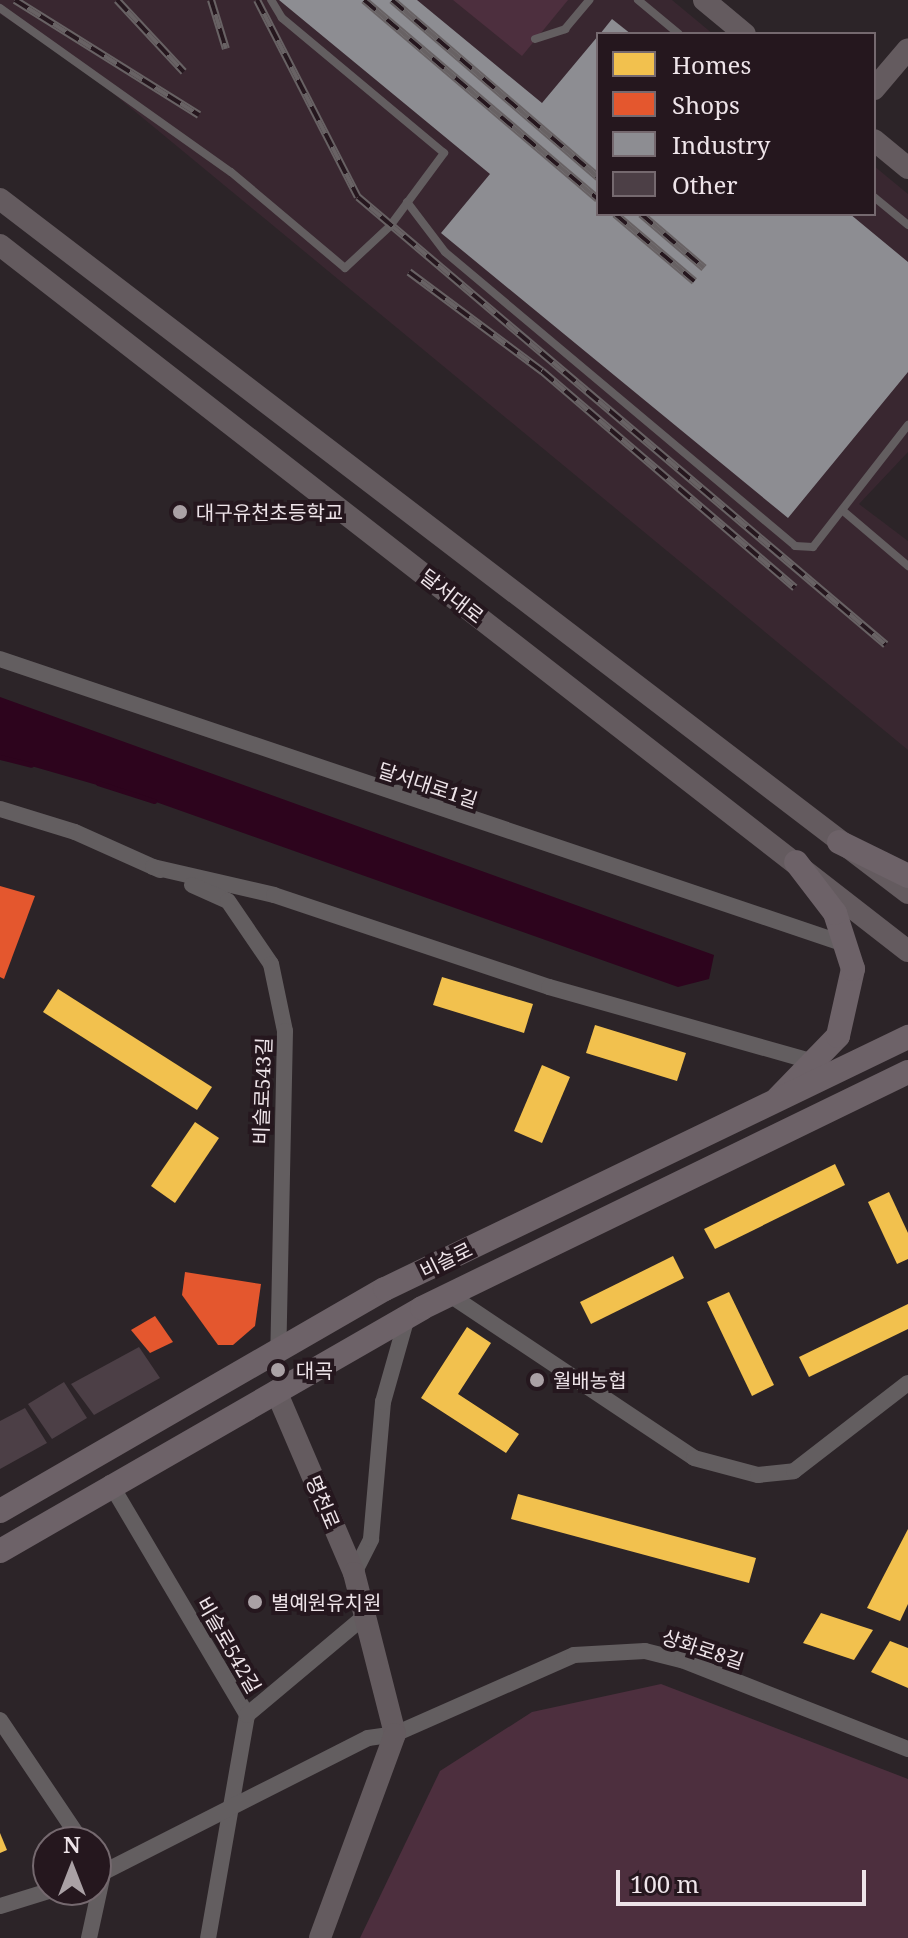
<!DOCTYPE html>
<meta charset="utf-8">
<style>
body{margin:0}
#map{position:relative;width:908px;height:1938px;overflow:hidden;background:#2c2428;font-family:"Noto Serif","Noto Sans KR",serif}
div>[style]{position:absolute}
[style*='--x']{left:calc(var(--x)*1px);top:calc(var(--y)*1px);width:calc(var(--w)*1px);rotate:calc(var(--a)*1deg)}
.built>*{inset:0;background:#392730}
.green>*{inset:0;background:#4d2f3e}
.water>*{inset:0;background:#2d041d}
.homes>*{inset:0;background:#f2c14e}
.shops>*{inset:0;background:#e4572e}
.industry>*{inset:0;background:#8d8d92}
.stream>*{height:5px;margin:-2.5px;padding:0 2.5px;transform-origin:2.5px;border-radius:2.5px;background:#2d041d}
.building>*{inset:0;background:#4c3f46}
.lane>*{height:8px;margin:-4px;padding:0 4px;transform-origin:4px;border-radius:4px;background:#635e60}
.street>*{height:16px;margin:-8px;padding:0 8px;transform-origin:8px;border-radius:8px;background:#635e60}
.secondary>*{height:22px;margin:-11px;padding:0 11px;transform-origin:11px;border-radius:11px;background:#645b5f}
.primary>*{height:24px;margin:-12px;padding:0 12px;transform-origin:12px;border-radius:12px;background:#6d6268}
.rail>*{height:8px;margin-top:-4px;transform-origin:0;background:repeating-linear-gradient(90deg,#25171e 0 15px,#686264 0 30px);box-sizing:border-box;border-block:2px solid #686264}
.dots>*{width:22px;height:22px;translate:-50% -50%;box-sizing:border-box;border:4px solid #25171e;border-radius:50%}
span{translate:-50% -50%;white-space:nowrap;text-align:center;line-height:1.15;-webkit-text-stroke:8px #25171e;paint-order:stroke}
.poi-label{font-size:20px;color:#eee4e9}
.left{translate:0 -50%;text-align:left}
.street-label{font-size:20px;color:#eee4e9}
.legend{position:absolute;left:596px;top:32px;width:280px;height:184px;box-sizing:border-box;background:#25171e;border:2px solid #75696f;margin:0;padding:10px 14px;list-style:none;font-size:24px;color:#eee4e9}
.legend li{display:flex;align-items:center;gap:16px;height:40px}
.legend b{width:40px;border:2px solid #75696f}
.north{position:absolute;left:32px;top:1826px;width:80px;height:80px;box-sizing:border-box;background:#25171e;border:2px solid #75696f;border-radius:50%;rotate:0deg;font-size:22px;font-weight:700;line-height:32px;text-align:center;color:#eee4e9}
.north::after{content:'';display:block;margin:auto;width:28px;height:36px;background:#aaa1a5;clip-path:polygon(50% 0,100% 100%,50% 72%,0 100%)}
.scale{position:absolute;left:616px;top:1870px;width:250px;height:36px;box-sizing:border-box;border:4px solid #eee4e9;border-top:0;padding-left:10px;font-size:24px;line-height:28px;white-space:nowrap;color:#eee4e9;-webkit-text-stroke:6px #25171e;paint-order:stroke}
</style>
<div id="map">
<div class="built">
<div style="clip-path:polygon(0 0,672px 0,713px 34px,598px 34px,598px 214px,874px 214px,874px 166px,908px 194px,908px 452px,859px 504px,908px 541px,908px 750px,86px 71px,0 14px)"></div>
</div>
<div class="green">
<div style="clip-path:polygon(453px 0,568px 0,522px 56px)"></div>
<div style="clip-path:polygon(661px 1684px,908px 1779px,908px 1938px,360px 1938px,440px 1771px,532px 1712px)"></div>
</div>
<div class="water">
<div style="clip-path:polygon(0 697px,714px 955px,709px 979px,678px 987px,156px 802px,0 757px)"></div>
</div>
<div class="homes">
<div style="clip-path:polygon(442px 977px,533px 1004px,524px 1033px,433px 1005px)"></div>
<div style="clip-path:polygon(58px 989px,212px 1087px,197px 1110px,43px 1012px)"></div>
<div style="clip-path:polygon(595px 1025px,686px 1053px,677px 1081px,586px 1053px)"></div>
<div style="clip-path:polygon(542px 1065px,570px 1077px,542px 1143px,514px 1131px)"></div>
<div style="clip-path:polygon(195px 1122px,219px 1138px,175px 1203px,151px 1186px)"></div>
<div style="clip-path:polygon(835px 1164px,845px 1185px,715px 1249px,704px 1229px)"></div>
<div style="clip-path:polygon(889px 1192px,908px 1233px,908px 1259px,897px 1264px,868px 1202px)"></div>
<div style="clip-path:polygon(673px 1256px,684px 1278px,591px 1324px,580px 1302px)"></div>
<div style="clip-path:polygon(729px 1292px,774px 1385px,752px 1396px,707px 1302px)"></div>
<div style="clip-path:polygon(908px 1304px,908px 1329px,809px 1377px,799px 1357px)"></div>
<div style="clip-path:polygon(467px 1327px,491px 1343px,458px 1394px,519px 1434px,506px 1453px,421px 1398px)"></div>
<div style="clip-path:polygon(518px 1494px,756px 1558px,749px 1583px,511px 1519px)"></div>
<div style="clip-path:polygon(908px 1529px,908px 1604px,900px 1621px,867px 1608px)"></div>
<div style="clip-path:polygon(821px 1613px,873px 1630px,854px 1660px,803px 1643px)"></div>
<div style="clip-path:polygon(890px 1641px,908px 1648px,908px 1688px,871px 1672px)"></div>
<div style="clip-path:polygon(0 1833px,7px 1850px,0 1853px)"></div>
</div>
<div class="shops">
<div style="clip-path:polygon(0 886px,35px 896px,4px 979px,0 977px)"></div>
<div style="clip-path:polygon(185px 1272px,261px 1284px,255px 1326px,233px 1345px,218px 1345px,182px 1295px)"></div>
<div style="clip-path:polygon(155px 1316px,173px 1342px,150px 1353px,131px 1330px)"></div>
</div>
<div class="industry">
<div style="clip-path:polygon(279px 0,417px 0,542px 103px,598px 36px,598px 214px,850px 214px,908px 262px,908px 372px,788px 518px,441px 233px,490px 174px)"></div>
<div style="clip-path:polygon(612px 19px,631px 34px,600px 34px)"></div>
</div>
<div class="stream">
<div style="--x:0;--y:757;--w:32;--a:14"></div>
<div style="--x:98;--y:783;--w:59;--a:17.8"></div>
</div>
<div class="building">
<div style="clip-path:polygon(139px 1347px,160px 1378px,94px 1415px,71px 1384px)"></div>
<div style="clip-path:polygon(64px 1382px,87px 1418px,52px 1439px,28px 1404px)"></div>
<div style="clip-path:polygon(25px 1408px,47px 1443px,0 1469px,0 1421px)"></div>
</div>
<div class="lane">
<div style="--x:638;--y:0;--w:53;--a:39.7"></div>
<div style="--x:0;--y:8;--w:283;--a:35.4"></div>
<div style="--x:231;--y:172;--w:149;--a:40.1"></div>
<div style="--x:345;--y:268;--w:62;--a:-43"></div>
<div style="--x:390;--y:226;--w:91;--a:-53.5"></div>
<div style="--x:444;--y:153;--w:211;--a:-140.2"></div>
<div style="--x:282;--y:18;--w:21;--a:-121"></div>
<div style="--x:535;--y:39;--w:32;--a:-18"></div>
<div style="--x:565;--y:29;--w:38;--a:-50"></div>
<div style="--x:874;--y:197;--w:44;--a:39.5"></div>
<div style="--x:407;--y:202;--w:63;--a:52.8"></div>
<div style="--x:445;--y:252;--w:457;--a:40"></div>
<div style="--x:795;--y:546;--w:18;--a:3"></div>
<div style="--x:813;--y:547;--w:155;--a:-52.1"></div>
<div style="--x:842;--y:510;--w:87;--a:40.3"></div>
</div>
<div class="street">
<div style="--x:0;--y:659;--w:892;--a:18.64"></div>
<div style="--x:0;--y:809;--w:78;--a:17"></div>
<div style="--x:75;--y:832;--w:93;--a:24.1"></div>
<div style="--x:153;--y:867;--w:124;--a:13"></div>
<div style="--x:274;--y:895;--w:290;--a:18.5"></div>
<div style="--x:549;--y:987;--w:280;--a:15.8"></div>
<div style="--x:192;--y:885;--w:39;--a:24"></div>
<div style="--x:228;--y:901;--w:76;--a:55.7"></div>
<div style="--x:271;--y:964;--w:68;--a:78.2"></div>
<div style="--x:285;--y:1031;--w:321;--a:91.2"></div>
<div style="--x:450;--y:1295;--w:293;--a:33.7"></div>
<div style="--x:694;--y:1458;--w:66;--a:14.9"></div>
<div style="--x:758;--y:1475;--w:36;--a:-6"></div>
<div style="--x:794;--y:1471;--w:144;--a:-37.7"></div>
<div style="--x:110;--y:1483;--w:269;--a:59.4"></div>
<div style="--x:247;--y:1715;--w:226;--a:99.9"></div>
<div style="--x:354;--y:1573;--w:38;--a:-63"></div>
<div style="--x:371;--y:1539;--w:138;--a:-85"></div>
<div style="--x:383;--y:1402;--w:88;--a:-74.2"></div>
<div style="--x:247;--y:1715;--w:155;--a:-40"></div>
<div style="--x:0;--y:1720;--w:147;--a:56.1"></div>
<div style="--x:96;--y:1876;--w:305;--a:-26.9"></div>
<div style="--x:368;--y:1738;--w:27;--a:-8"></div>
<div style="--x:395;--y:1734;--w:196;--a:-23.8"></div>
<div style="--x:574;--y:1655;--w:71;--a:-3.2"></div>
<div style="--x:645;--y:1651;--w:38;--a:14"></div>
<div style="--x:682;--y:1660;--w:243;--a:21.5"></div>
<div style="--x:0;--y:1906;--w:54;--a:-17.1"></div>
<div style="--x:89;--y:1938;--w:66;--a:-77.7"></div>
<div style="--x:103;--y:1874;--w:13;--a:-122"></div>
</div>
<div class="secondary">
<div style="--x:704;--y:0;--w:53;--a:39.7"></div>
<div style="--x:874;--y:89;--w:52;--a:-49.6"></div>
<div style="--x:874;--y:140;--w:44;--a:39.5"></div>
<div style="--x:0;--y:199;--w:1143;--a:37.39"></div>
<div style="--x:0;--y:245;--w:1150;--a:37.87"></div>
<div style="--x:276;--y:1391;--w:198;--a:66.8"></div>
<div style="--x:354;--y:1573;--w:166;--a:75.7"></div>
<div style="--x:395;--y:1734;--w:217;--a:110.2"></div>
</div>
<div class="primary">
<div style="--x:839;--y:842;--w:77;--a:26.2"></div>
<div style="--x:778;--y:1098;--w:86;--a:-45.9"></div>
<div style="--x:838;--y:1036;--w:69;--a:-77.4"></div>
<div style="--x:853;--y:969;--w:59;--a:-107.8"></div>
<div style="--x:835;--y:913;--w:64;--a:-127.4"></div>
<div style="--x:0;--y:1511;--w:444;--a:-30"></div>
<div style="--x:385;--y:1289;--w:581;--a:-25.73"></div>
<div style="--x:0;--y:1551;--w:487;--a:-29.9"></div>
<div style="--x:422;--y:1308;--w:540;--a:-25.9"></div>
</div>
<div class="rail">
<div style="--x:15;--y:0;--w:217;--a:32"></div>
<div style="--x:117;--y:0;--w:98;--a:47.1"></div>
<div style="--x:211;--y:0;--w:51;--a:73"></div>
<div style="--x:257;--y:0;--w:221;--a:62.9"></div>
<div style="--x:358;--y:197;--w:692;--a:40.31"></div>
<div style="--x:364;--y:0;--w:307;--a:40.4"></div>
<div style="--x:392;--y:0;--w:272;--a:40.7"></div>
<div style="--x:615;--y:214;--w:104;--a:40.3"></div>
<div style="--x:641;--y:214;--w:83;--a:40.6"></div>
<div style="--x:409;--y:272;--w:166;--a:36.7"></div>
<div style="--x:542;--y:371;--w:333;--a:40.6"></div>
</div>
<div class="dots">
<div style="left:180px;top:512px;background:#aaa1a5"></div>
<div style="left:278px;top:1370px;background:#aaa1a5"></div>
<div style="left:537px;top:1380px;background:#aaa1a5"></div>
<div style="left:255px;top:1602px;background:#aaa1a5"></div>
</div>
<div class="poi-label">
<span class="left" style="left:196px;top:512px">대구유천초등학교</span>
<span class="left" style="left:296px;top:1370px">대곡</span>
<span class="left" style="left:553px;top:1380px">월배농협</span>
<span class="left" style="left:271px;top:1602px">별예원유치원</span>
</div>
<div class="street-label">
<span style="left:452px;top:596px;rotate:38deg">달서대로</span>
<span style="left:428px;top:785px;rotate:18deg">달서대로1길</span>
<span style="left:262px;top:1091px;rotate:-88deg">비슬로543길</span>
<span style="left:446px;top:1260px;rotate:-26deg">비슬로</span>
<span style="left:323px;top:1502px;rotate:67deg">명천로</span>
<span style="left:229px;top:1645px;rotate:60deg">비슬로542길</span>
<span style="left:703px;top:1649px;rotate:18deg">상화로8길</span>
</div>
<ul class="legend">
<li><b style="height:22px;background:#f2c14e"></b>Homes</li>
<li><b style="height:22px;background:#e4572e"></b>Shops</li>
<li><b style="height:22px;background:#8d8d92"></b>Industry</li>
<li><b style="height:22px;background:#4c3f46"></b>Other</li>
</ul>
<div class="north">N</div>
<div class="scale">100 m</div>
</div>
